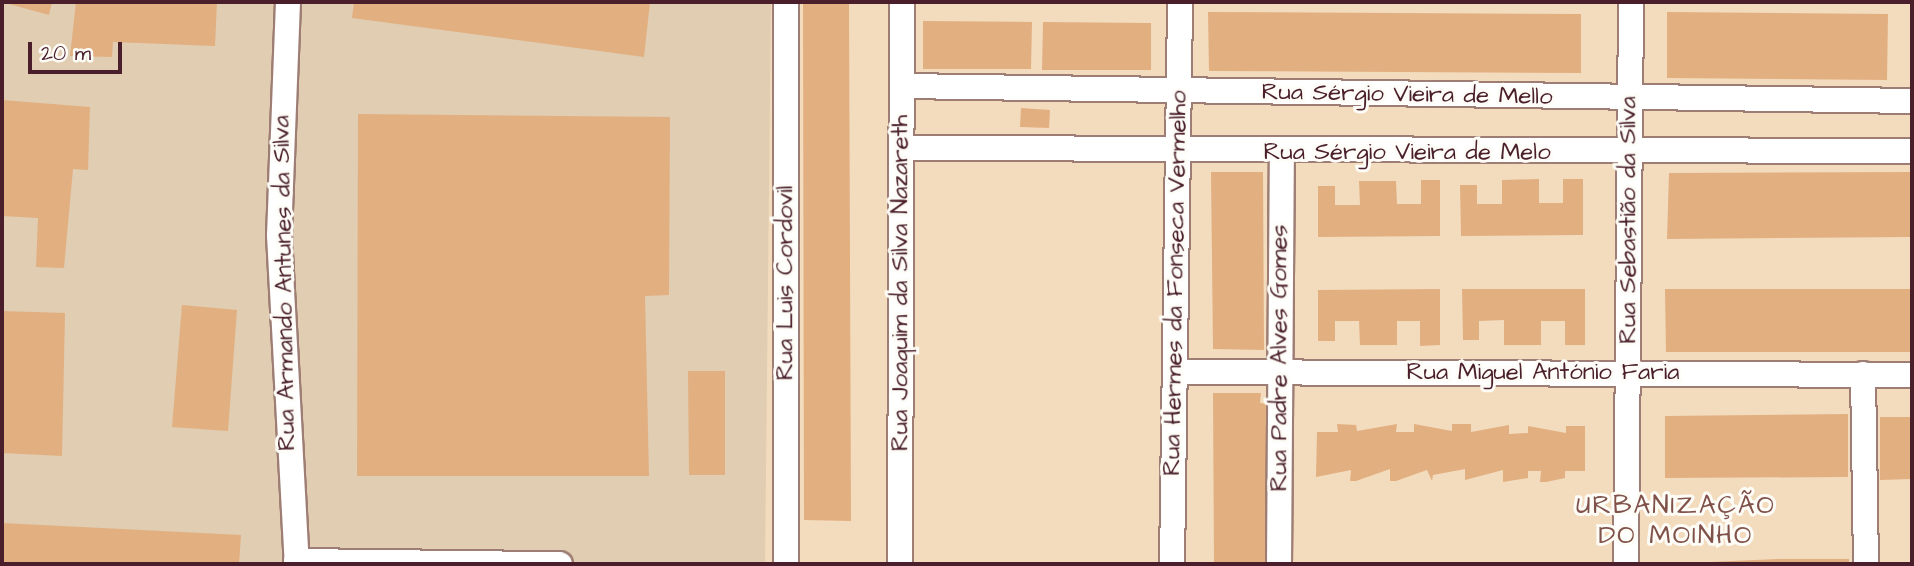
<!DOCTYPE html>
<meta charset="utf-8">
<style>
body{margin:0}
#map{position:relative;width:1914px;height:566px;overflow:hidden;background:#f3dcbd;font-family:"Architects Daughter",sans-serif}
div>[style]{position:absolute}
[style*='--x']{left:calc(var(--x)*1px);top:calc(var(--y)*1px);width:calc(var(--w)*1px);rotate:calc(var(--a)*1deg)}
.built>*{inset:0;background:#e1cdb1}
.building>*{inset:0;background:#e2af81}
.roads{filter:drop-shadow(2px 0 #9e7e74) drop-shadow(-2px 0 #9e7e74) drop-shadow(0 2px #9e7e74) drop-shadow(0 -2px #9e7e74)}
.minor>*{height:24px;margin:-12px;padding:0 12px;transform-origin:12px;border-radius:12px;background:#fff}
span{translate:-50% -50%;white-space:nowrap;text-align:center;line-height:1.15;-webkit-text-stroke:6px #fdfcf7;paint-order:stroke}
.street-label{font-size:24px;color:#4a1f2b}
.neighbourhood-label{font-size:26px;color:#7f5149;letter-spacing:2px}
.frame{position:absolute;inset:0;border:4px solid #4a1f2b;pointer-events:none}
.scale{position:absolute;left:28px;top:42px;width:94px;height:32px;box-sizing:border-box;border:4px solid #4a1f2b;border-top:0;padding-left:9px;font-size:21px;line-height:24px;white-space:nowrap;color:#4a1f2b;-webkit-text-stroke:5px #fdfcf7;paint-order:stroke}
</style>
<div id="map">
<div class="built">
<div style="clip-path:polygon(2px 2px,771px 2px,765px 564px,2px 564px)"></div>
</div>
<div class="building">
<div style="clip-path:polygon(2px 2px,52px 2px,49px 15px)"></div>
<div style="clip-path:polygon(76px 2px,217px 2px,215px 46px,113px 42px,112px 57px,70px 56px)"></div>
<div style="clip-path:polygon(354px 2px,650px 2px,644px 57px,352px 18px)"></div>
<div style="clip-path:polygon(803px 2px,849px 2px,851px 521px,804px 520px)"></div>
<div style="clip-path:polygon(1208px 12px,1581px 14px,1581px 73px,1209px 71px)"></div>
<div style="clip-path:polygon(1667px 12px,1888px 14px,1887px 80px,1667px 78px)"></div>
<div style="clip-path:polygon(923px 21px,1032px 22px,1031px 69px,923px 69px)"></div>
<div style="clip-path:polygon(1043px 22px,1151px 23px,1151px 70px,1042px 70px)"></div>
<div style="clip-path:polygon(2px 100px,90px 107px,88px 170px,73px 169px,64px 268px,36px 267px,38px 218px,2px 216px)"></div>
<div style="clip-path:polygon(1021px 108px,1050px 110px,1049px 128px,1020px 127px)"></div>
<div style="clip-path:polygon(358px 114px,670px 117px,669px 295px,645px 296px,649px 476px,357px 476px)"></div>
<div style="clip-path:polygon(1211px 172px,1263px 172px,1264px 350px,1213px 349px)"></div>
<div style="clip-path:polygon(1912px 172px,1912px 237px,1667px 239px,1669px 173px)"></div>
<div style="clip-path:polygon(1539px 179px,1539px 203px,1563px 203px,1563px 179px,1583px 179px,1583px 235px,1461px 236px,1460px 185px,1477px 185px,1477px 204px,1502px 204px,1502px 180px)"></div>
<div style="clip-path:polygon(1421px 180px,1440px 180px,1440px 236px,1318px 237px,1318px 186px,1335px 186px,1335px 205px,1360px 205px,1359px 181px,1396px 181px,1397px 204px,1421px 204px)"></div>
<div style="clip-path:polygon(1440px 289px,1440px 345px,1420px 346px,1420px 321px,1397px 321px,1397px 345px,1360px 345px,1359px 321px,1335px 321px,1335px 341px,1318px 341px,1318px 290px)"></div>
<div style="clip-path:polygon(1462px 289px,1585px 289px,1585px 345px,1565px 345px,1565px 321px,1541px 321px,1541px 345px,1504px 345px,1504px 320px,1479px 321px,1479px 340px,1463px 340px)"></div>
<div style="clip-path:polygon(1665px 289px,1912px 289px,1912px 352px,1666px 352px)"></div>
<div style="clip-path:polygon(182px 305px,237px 310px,228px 431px,172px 427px)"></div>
<div style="clip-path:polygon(2px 311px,65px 313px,62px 456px,2px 453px)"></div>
<div style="clip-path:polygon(688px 371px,725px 371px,725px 475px,689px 475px)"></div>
<div style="clip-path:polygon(1213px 393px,1261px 393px,1260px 403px,1268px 404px,1268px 564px,1214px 564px)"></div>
<div style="clip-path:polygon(1848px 414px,1848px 477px,1665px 478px,1665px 416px)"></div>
<div style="clip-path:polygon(1880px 417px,1912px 417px,1912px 479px,1880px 480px)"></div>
<div style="clip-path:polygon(1337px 424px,1356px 425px,1357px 431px,1397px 424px,1396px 432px,1414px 432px,1414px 424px,1452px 431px,1452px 424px,1471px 424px,1471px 432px,1509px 425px,1509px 434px,1528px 433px,1528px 426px,1566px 433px,1566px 426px,1585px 426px,1585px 471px,1565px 471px,1565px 478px,1546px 482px,1540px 482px,1541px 471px,1528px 471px,1528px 478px,1503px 482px,1503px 470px,1465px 480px,1465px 469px,1433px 475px,1432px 481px,1427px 470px,1396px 481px,1390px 481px,1390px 469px,1356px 481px,1350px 481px,1351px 470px,1316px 477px,1317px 432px,1338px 432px)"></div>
<div style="clip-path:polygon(2px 523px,241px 535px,239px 564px,2px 564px)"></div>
<div style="clip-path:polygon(1777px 559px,1849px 559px,1849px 564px,1666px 564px)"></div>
</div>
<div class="roads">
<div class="minor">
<div style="--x:288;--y:2;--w:233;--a:92.2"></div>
<div style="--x:279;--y:235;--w:329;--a:86.9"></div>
<div style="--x:902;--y:86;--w:1010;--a:0.85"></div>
<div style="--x:902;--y:148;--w:1010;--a:0.17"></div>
<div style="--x:1175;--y:372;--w:737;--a:0.23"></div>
<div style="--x:1863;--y:374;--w:190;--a:89.1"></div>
<div style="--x:296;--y:561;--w:264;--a:0.7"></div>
<div style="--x:786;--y:564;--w:562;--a:-90"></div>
<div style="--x:900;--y:564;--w:562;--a:-89.8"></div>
<div style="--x:1172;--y:564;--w:562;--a:-89.18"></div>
<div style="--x:1279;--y:564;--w:412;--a:-89.6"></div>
<div style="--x:1626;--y:564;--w:562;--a:-89.49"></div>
</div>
</div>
<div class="street-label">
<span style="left:1407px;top:95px;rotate:1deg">Rua Sérgio Vieira de Mello</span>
<span style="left:1407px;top:153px">Rua Sérgio Vieira de Melo</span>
<span style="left:1629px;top:220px;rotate:-90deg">Rua Sebastião da Silva</span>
<span style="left:285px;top:283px;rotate:-91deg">Rua Armando Antunes da Silva</span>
<span style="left:786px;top:283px;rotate:-90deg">Rua Luis Cordovil</span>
<span style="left:901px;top:283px;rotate:-90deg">Rua Joaquim da Silva Nazareth</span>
<span style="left:1176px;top:283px;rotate:-89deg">Rua Hermes da Fonseca Vermelho</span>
<span style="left:1280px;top:358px;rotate:-90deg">Rua Padre Alves Gomes</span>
<span style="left:1543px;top:373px">Rua Miguel António Faria</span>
</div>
<div class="neighbourhood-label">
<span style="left:1676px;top:521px">URBANIZAÇÃO<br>DO MOINHO</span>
</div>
<div class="frame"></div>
<div class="scale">20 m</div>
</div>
